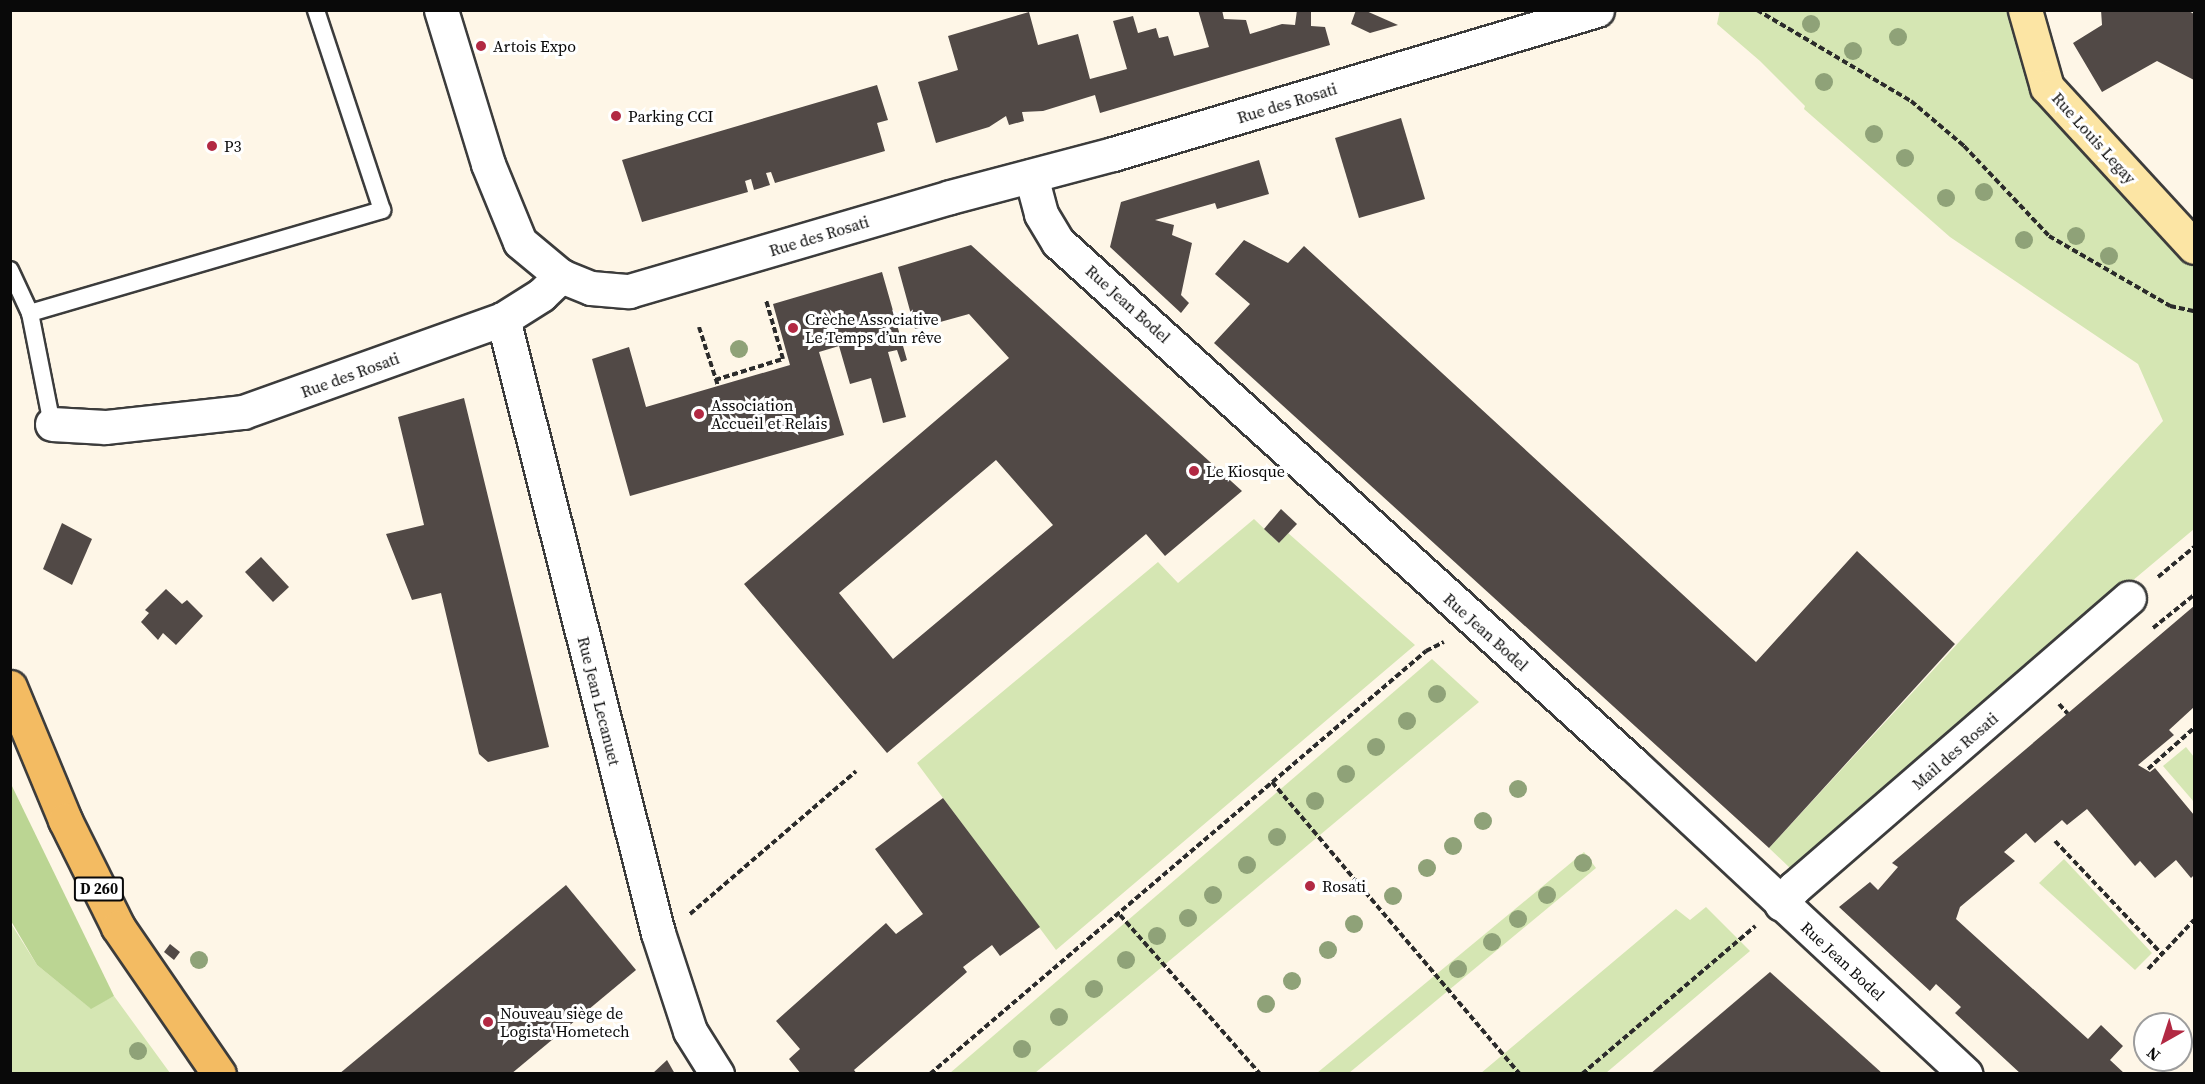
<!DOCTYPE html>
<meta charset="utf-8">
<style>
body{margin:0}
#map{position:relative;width:2205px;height:1084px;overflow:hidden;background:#fef6e7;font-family:"Source Serif 4",serif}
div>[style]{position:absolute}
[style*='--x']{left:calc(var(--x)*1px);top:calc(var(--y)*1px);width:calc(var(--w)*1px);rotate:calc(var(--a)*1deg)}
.green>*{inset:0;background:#d5e6b3}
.forest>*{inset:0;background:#bbd593}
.building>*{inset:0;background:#514946}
.path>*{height:4px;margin-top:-2px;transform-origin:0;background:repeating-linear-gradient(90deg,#2b2b2b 0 6px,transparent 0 9px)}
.roads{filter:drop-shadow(2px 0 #3c3c3c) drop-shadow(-2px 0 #3c3c3c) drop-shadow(0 2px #3c3c3c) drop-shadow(0 -2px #3c3c3c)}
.service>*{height:16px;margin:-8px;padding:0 8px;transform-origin:8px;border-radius:8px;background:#fff}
.minor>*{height:33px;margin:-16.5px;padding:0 16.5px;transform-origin:16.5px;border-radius:16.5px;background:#fff}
.tertiary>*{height:33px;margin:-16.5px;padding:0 16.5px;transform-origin:16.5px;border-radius:16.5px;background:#fff}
.secondary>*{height:33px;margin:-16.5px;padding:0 16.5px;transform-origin:16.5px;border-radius:16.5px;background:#fce5a4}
.primary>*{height:33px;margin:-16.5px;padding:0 16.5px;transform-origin:16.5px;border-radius:16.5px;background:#f3bb62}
.trees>*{width:18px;height:18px;margin:-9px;border-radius:50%;background:#8fa278}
.dots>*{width:16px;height:16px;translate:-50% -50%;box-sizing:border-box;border:3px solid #fff;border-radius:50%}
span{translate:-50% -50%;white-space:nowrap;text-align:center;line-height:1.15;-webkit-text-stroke:6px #fff;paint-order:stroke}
.shield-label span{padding:2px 4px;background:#fff;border:2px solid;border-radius:4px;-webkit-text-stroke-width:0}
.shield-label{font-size:15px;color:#090909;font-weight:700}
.poi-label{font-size:16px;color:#090909}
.left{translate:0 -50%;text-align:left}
.street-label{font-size:16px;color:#090909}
.frame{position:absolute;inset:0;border:12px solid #090909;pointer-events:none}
.north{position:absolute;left:2133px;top:1012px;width:60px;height:60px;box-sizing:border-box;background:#fff;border:2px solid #9d9d9d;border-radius:50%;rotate:219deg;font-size:16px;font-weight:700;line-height:24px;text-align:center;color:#090909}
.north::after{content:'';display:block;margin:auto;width:21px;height:27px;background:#b22943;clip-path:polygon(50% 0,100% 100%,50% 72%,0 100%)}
</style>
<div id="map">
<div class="green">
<div style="clip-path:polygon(1720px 10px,2014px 11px,2037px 86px,2194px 255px,2194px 529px,1790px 868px,1769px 848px,2163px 421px,2138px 364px,1950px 237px,1804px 109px,1805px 106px,1760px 61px,1717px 24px)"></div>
<div style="clip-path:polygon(1254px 519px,1279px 543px,1288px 533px,1415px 645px,1056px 950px,917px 763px,1158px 562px,1178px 583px)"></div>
<div style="clip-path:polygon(1432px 659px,1479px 702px,1035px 1073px,950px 1073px)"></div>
<div style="clip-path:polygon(2186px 747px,2194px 757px,2194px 802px,2163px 766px)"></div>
<div style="clip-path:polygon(1584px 852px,1596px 868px,1349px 1073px,1317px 1073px)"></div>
<div style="clip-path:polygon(2064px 859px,2152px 953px,2135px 970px,2039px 883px)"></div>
<div style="clip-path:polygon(1706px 907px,1750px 951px,1606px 1073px,1481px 1073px,1676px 909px,1690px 920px)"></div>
<div style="clip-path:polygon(10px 922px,37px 965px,90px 1008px,114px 996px,170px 1073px,11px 1073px)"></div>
</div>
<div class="forest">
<div style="clip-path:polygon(10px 782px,114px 996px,91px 1009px,37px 965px,11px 921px)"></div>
</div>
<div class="building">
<div style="clip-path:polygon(1198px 10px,1222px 10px,1224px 19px,1246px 20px,1250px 34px,1282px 24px,1295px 25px,1297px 10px,1311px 11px,1311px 26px,1325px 27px,1330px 45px,1100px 113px,1095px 95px,1043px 111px,1022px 112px,1024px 121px,1009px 125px,1006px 116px,989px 127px,936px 143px,918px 82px,958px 70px,948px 36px,1029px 12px,1038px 45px,1078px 34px,1090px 79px,1127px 69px,1113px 21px,1133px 16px,1138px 33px,1156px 28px,1159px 38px,1168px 36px,1174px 56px,1209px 47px)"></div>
<div style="clip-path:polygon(1356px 10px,1364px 10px,1398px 25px,1370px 33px,1351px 24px)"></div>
<div style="clip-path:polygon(2101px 10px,2187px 10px,2194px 14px,2194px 80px,2157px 61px,2102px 92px,2073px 43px,2102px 25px)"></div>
<div style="clip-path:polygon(877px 85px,888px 120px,877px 123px,885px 151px,775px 183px,771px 172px,766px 173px,770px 185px,754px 190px,751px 179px,745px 181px,748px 192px,642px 222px,622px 160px)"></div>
<div style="clip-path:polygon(1401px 118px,1425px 199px,1359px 218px,1335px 138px)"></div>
<div style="clip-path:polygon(1259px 160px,1269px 194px,1217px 209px,1215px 203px,1155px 220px,1174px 225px,1172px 235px,1192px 243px,1181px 295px,1189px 303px,1181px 313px,1110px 247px,1121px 202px)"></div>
<div style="clip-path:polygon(1244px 240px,1288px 263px,1304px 246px,1756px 662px,1857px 551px,1955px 644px,1769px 848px,1214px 343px,1250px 304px,1215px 274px)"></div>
<div style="clip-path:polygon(evenodd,971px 245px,1242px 491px,1165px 556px,1146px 534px,887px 753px,744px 584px,1009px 358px,969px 314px,915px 329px,898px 267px,971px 245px,996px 460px,1053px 525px,893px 659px,839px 593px,996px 460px)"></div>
<div style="clip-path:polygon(882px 272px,907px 360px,901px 362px,897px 350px,888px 352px,906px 417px,883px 423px,871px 378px,850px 384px,839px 346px,819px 352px,844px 435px,630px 496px,592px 359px,629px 347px,646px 407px,790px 365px,773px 304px)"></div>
<div style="clip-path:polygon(464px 398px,549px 747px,488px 762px,479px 754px,441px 593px,412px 600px,386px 534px,424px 525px,398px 417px)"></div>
<div style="clip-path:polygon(1281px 509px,1297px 524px,1279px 543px,1264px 529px)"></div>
<div style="clip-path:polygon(62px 523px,92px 539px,72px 585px,43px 569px)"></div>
<div style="clip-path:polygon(261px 557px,289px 587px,273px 602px,245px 572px)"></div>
<div style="clip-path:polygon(166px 589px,182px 604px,187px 600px,203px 616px,176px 645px,163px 633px,158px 640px,141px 622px,149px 613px,145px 610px)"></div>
<div style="clip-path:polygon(2194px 606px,2194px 707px,2169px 730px,2174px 735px,2138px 765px,2150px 772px,2155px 768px,2194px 815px,2194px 875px,2191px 878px,2176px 860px,2155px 878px,2140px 861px,2135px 866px,2087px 809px,2067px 825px,2062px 820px,2035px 843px,2026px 833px,2004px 852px,2015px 861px,1960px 907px,1956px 919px,2088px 1039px,2101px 1025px,2123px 1046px,2110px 1060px,2125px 1074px,2021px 1074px,1955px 1013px,1961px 1007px,1936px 984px,1930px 991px,1839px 907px,1870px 882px,1878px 890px,1898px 867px,1892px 863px)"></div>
<div style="clip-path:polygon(943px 798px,1040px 927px,1000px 956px,992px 945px,963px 967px,967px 972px,854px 1070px,857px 1074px,801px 1074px,789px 1059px,800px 1049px,776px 1021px,886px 923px,896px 934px,923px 914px,875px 849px)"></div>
<div style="clip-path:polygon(566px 885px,636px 970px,511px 1074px,339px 1074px)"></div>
<div style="clip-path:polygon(170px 944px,180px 952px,174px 960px,164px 952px)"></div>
<div style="clip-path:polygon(1770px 972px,1883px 1074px,1650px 1074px)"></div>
<div style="clip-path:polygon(667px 1060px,675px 1074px,652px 1074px)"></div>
</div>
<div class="path">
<div style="--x:1757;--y:10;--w:179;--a:30.6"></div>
<div style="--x:1911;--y:101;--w:70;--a:40.3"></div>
<div style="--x:1964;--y:146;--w:124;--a:46.6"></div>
<div style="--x:2049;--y:236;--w:140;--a:30"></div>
<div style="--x:2170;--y:306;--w:25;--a:12"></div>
<div style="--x:699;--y:327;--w:62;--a:72.1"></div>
<div style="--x:715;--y:380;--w:71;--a:-17.2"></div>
<div style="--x:783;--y:359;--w:61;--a:-106.1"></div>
<div style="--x:2158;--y:577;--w:47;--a:-39.8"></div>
<div style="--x:2153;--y:628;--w:53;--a:-38.8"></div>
<div style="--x:2059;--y:704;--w:13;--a:48"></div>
<div style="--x:2148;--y:769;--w:62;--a:-41.7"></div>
<div style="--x:1272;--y:782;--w:383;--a:49.7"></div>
<div style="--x:2055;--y:841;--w:156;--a:46.6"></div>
<div style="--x:690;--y:914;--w:219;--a:-40.7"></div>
<div style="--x:1120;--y:915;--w:212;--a:48.6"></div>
<div style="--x:2148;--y:969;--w:67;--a:-46.8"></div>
<div style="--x:930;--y:1074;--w:652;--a:-40.46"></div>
<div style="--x:1426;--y:651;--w:20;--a:-27"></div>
<div style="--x:1582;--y:1074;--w:228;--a:-40.5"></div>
</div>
<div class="roads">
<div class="service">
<div style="--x:10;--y:270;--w:47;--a:65.1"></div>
<div style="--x:30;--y:313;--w:113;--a:78.8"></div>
<div style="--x:30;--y:313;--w:367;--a:-16.3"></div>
<div style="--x:382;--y:210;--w:211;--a:-108.3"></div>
</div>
<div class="minor">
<div style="--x:1031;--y:176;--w:39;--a:75"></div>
<div style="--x:1041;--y:214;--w:33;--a:59"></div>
<div style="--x:1058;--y:242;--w:775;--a:42.23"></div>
<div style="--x:1632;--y:763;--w:456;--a:43"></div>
<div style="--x:503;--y:319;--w:633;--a:75.83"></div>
<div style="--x:658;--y:933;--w:103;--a:71.9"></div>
<div style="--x:690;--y:1031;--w:51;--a:57.9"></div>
<div style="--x:52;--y:424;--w:53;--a:3.2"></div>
<div style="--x:105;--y:427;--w:139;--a:-6.2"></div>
<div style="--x:243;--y:412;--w:276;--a:-19.7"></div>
<div style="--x:503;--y:319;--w:45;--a:-32.3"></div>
<div style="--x:541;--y:295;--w:28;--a:-44"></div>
<div style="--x:1781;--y:904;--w:21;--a:-51"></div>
<div style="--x:1794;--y:888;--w:443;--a:-40.9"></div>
</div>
<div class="tertiary">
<div style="--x:441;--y:10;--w:161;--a:73"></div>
<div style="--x:488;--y:164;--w:84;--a:67.7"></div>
<div style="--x:520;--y:242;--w:53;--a:39.7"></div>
<div style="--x:561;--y:276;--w:32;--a:22"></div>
<div style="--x:591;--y:288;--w:38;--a:5"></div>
<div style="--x:629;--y:291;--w:334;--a:-16.3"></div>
<div style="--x:950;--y:197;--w:169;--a:-14.8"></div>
<div style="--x:1113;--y:154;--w:505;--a:-16.57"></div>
</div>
<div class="secondary">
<div style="--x:2025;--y:10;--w:80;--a:74.1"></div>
<div style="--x:2047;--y:87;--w:217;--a:47.4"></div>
</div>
<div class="primary">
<div style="--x:10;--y:687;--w:144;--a:67.5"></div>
<div style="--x:65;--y:820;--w:119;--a:63.6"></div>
<div style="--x:118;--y:927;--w:178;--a:55.5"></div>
</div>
</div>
<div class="trees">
<div style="left:1811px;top:24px"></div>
<div style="left:1898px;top:37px"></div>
<div style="left:1853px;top:51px"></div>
<div style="left:1824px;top:82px"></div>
<div style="left:1874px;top:134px"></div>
<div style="left:1905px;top:158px"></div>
<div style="left:1984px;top:192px"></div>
<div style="left:1946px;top:198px"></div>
<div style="left:2076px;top:236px"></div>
<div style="left:2024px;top:240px"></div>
<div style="left:2109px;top:256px"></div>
<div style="left:739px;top:349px"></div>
<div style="left:1437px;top:694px"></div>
<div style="left:1407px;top:721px"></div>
<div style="left:1376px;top:747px"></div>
<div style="left:1346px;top:774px"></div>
<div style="left:1518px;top:789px"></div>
<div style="left:1315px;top:801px"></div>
<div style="left:1483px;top:821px"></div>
<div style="left:1277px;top:837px"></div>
<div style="left:1453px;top:846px"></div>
<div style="left:1583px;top:863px"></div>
<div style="left:1247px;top:865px"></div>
<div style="left:1427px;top:868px"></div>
<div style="left:1213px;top:895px"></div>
<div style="left:1547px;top:895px"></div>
<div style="left:1393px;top:896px"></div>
<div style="left:1188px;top:918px"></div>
<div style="left:1518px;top:919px"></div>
<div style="left:1354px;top:924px"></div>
<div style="left:1157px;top:936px"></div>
<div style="left:1492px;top:942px"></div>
<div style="left:1328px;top:950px"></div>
<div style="left:199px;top:960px"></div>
<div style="left:1126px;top:960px"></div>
<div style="left:1458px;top:969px"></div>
<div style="left:1292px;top:981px"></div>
<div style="left:1094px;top:989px"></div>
<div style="left:1266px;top:1004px"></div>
<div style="left:1059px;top:1017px"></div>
<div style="left:1022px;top:1049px"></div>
<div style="left:138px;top:1051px"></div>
</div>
<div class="dots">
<div style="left:481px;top:46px;background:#b22943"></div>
<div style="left:616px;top:116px;background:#b22943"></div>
<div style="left:212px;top:146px;background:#b22943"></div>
<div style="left:793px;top:328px;background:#b22943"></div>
<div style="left:699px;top:414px;background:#b22943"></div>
<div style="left:1194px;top:471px;background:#b22943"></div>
<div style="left:1310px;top:886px;background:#b22943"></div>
<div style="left:488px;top:1022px;background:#b22943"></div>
</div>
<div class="shield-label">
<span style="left:99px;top:889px">D 260</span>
</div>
<div class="poi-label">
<span class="left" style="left:493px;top:46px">Artois Expo</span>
<span class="left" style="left:628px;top:116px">Parking CCI</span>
<span class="left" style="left:224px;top:146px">P3</span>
<span class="left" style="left:805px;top:328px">Crèche Associative<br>Le Temps d’un rêve</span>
<span class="left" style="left:711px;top:414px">Association<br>Accueil et Relais</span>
<span class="left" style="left:1206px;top:471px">Le Kiosque</span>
<span class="left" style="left:1322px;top:886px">Rosati</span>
<span class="left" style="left:500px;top:1022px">Nouveau siège de<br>Logista Hometech</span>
</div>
<div class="street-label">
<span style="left:1287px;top:103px;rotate:-17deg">Rue des Rosati</span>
<span style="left:2094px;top:138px;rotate:48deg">Rue Louis Legay</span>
<span style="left:819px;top:236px;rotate:-17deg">Rue des Rosati</span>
<span style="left:1128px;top:304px;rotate:42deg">Rue Jean Bodel</span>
<span style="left:350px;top:375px;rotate:-20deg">Rue des Rosati</span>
<span style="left:1486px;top:632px;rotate:42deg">Rue Jean Bodel</span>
<span style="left:599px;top:701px;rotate:76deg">Rue Jean Lecanuet</span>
<span style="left:1955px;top:751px;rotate:-41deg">Mail des Rosati</span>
<span style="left:1843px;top:961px;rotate:43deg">Rue Jean Bodel</span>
</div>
<div class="frame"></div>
<div class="north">N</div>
</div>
